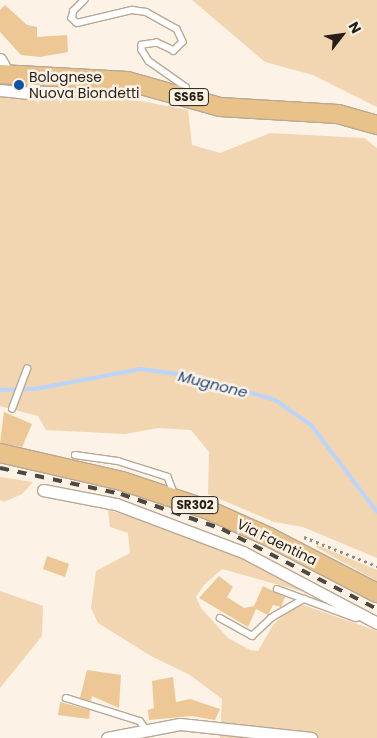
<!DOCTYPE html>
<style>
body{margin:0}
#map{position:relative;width:377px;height:738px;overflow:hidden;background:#fcf2e5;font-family:Poppins,sans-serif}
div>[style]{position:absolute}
.green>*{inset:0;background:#f2d5b1}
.stream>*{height:4px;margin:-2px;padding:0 2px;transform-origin:2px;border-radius:2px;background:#b9d5fc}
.building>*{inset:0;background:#eec796}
.path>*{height:2.5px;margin-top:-1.25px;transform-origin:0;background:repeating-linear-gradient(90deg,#92897f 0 2.5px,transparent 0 6.5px)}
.roads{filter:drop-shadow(1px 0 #b9a894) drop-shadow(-1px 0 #b9a894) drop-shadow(0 1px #b9a894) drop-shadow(0 -1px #b9a894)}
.lane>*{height:5.5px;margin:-2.75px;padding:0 2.75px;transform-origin:2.75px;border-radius:2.75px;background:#fff}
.street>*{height:11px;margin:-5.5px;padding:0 5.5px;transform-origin:5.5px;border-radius:5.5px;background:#fff}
.primary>*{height:18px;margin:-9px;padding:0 9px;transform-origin:9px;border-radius:9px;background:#e9c289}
.rail>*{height:4px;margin-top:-2px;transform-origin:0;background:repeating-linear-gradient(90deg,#4f483f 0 9px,transparent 0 18px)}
.dots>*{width:14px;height:14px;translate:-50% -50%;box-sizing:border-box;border:2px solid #fcf2e5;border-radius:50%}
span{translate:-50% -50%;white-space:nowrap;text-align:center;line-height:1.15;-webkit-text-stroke:5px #fcf2e5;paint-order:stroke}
.shield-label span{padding:1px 4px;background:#fcf2e5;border:1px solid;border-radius:4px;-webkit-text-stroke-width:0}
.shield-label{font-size:12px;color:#261f17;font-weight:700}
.poi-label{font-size:14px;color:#261f17}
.left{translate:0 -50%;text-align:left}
.street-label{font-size:14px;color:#261f17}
.water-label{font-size:15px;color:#1d4a83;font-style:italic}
.north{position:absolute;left:317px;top:10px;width:50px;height:50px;-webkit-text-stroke:4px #fcf2e5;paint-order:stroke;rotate:60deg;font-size:14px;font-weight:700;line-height:20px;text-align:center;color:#261f17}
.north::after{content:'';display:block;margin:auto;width:18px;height:22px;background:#261f17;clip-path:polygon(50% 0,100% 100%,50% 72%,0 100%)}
</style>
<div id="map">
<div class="green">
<div style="clip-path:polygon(192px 0,377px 0,377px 107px,313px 75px,265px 62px)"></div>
<div style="clip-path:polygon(48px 88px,99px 93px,188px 110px,192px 145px,220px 153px,270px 133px,364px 138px,377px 148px,377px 558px,303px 527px,274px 522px,208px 494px,209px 452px,191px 430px,158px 428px,125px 434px,46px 430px,38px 416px,0 406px,0 95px,25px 96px)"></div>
<div style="clip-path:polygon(0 477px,33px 482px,22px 494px,4px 502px,0 500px)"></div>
<div style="clip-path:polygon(108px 510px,183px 532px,303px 584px,301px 591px,222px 569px,204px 585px,196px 597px,201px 608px,228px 638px,250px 650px,258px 651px,273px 625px,289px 610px,303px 605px,377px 631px,377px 738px,220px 738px,222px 699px,190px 675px,151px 656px,98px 623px,91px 608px,96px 571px,130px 553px,128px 533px,110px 527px)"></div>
<div style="clip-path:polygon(317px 545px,377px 570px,377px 581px,316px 547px)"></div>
<div style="clip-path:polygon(0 591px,43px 606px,42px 636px,0 688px)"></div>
</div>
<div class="stream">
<div style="left:0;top:390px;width:35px;rotate:-2deg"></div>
<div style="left:35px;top:389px;width:108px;rotate:-10.7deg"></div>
<div style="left:141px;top:369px;width:57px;rotate:8.1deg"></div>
<div style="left:197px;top:377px;width:81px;rotate:16.4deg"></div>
<div style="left:275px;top:400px;width:44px;rotate:34.8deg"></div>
<div style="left:311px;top:425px;width:109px;rotate:52.8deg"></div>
</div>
<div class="building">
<div style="clip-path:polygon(5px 5px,27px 25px,37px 27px,37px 37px,67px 35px,68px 52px,40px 57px,21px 55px,0 32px,0 10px)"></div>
<div style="clip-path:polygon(4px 412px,32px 424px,22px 447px,0 443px)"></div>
<div style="clip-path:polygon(47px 556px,69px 564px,65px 577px,43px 569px)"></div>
<div style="clip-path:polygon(219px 576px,233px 587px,227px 597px,244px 608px,254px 606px,263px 586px,285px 597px,281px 607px,273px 605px,268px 615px,256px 609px,248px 627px,199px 598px)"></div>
<div style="clip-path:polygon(87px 670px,121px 675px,119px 708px,92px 696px,91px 701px,80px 698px)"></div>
<div style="clip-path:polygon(173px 677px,176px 702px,190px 699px,220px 709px,215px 720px,192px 716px,149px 720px,148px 710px,154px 708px,152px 681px)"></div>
<div style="clip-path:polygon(60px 702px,90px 710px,89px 719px,58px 715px)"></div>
</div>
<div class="path">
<div style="left:304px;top:537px;width:79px;rotate:21.7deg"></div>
</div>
<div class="roads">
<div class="lane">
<div style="left:85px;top:0;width:16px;rotate:135deg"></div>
<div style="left:74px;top:11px;width:7px;rotate:106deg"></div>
<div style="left:72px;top:18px;width:7px;rotate:45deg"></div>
<div style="left:77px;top:23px;width:57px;rotate:-13.3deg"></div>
<div style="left:132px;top:10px;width:14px;rotate:8deg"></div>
<div style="left:146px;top:12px;width:35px;rotate:29deg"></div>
<div style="left:177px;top:29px;width:14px;rotate:65deg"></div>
<div style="left:183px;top:42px;width:13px;rotate:135deg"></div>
<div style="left:174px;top:51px;width:19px;rotate:-155deg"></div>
<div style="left:157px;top:43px;width:15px;rotate:172deg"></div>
<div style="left:142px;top:45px;width:5px;rotate:90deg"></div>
<div style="left:142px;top:50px;width:13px;rotate:58deg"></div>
<div style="left:149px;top:61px;width:45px;rotate:35.1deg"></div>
<div style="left:186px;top:87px;width:8px;rotate:83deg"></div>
<div style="left:12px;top:409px;width:43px;rotate:-69.4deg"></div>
<div style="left:75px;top:455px;width:43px;rotate:7.9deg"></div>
<div style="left:118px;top:461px;width:52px;rotate:17.7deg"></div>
<div style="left:168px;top:477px;width:19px;rotate:69deg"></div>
<div style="left:277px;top:589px;width:84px;rotate:20.2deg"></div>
<div style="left:356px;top:618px;width:7px;rotate:-34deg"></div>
<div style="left:220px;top:618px;width:37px;rotate:29deg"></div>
<div style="left:252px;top:636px;width:26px;rotate:-43deg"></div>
<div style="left:271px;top:618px;width:38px;rotate:-30deg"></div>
<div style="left:66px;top:698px;width:77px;rotate:17.3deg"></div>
<div style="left:140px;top:721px;width:10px;rotate:53deg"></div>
</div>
<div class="street">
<div style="left:0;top:59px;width:18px;rotate:61deg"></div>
<div style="left:0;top:90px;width:29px;rotate:6deg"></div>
<div style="left:29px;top:93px;width:18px;rotate:-61deg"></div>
<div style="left:43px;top:490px;width:74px;rotate:10.9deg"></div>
<div style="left:116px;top:504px;width:136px;rotate:20.7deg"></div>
<div style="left:243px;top:552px;width:152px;rotate:27.9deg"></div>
<div style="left:107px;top:738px;width:74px;rotate:-10.9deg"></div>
<div style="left:180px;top:724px;width:132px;rotate:6.1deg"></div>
</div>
<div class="primary">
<div style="left:0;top:74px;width:127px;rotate:3.2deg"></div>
<div style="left:127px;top:81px;width:97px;rotate:15.6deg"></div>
<div style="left:220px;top:107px;width:118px;rotate:3.4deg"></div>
<div style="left:338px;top:114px;width:41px;rotate:15.8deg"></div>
<div style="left:0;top:453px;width:125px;rotate:12.9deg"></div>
<div style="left:122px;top:481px;width:89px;rotate:18.4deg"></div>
<div style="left:206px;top:509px;width:69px;rotate:24deg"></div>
<div style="left:269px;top:537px;width:122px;rotate:27.4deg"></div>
</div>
</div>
<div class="rail">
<div style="left:0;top:468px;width:124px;rotate:12.1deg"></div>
<div style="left:121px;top:494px;width:107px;rotate:19.1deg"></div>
<div style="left:222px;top:529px;width:174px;rotate:27.3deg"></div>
</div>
<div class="dots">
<div style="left:19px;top:85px;background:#0f54a4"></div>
</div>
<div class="shield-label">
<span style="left:189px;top:97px">SS65</span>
<span style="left:195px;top:505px">SR302</span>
</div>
<div class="poi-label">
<span class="left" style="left:29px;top:85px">Bolognese<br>Nuova Biondetti</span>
</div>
<div class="street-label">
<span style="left:277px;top:542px;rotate:26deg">Via Faentina</span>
</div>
<div class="water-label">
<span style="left:213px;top:384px;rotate:14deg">Mugnone</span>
</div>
<div class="north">N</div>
</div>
